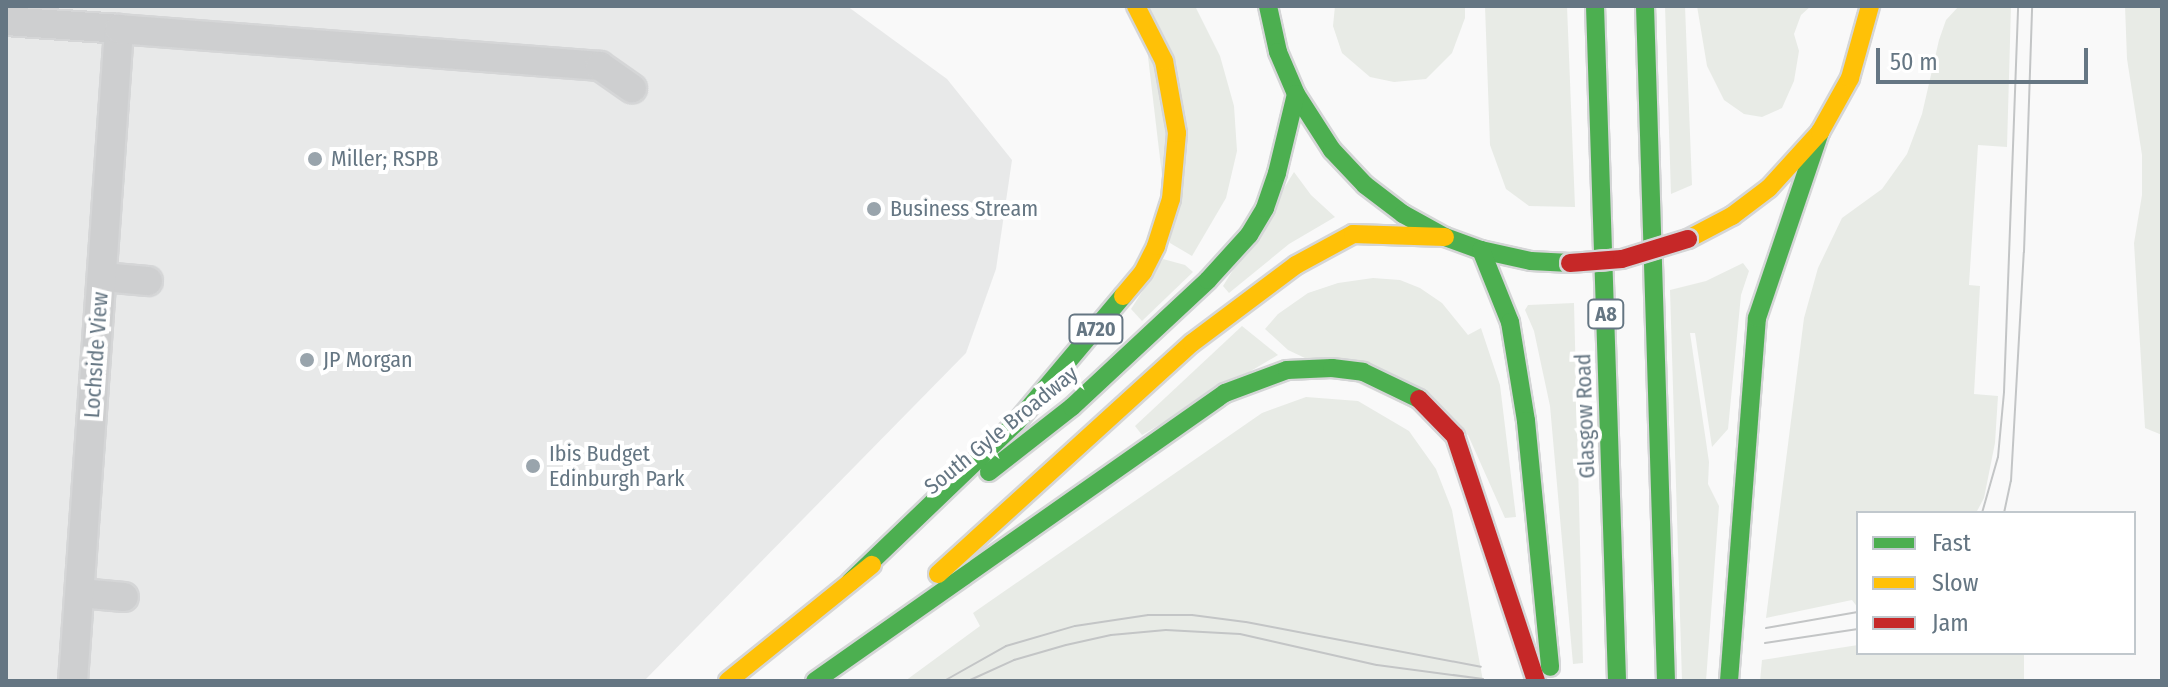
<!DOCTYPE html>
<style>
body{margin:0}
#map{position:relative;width:2168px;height:687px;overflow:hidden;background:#f9f9f9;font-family:"Fira Sans Condensed",sans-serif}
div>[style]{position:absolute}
.built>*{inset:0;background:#e8e9e9}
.green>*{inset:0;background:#e8ebe6}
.roads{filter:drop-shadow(2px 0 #d5d6d7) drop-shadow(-2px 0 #d5d6d7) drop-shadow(0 2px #d5d6d7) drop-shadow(0 -2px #d5d6d7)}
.street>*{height:28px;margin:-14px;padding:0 14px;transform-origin:14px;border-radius:14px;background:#cecfd0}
.fast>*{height:18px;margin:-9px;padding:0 9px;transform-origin:9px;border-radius:9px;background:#4caf50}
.slow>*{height:18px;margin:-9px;padding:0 9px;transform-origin:9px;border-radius:9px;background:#ffc107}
.jam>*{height:18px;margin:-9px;padding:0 9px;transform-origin:9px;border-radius:9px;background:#c62828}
.tram>*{height:2px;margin:-1px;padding:0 1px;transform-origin:1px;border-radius:1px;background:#c3c5c6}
.bridges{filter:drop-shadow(2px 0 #d5d6d7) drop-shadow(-2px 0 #d5d6d7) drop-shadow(0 2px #d5d6d7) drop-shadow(0 -2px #d5d6d7)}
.jam-bridge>*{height:18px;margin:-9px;padding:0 9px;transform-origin:9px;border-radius:9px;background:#c62828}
.dots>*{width:22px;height:22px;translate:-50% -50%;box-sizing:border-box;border:4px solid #fff;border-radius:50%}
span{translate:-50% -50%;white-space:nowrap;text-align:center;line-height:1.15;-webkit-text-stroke:8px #fff;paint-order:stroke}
.shield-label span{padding:2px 6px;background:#fff;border:2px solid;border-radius:6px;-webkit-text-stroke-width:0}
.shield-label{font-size:20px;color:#657683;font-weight:700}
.poi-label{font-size:22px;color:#657683}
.left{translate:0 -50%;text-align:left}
.street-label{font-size:22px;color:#657683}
.frame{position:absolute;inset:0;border:8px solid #657683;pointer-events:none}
.legend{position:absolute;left:1856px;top:511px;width:280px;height:144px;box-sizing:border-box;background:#fff;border:2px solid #c1c8cd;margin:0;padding:10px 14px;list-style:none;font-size:24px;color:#657683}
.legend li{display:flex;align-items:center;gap:16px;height:40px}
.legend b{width:40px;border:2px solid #c1c8cd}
.scale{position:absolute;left:1876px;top:48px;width:212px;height:36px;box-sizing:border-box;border:4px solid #657683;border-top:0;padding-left:10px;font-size:24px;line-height:28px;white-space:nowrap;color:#657683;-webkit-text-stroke:6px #fff;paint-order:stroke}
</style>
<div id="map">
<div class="built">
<div style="clip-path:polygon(6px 6px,847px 6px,947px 79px,1012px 160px,996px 269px,966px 353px,644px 681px,6px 681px)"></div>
</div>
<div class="green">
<div style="clip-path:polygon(1142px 6px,1195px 6px,1220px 56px,1234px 106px,1237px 151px,1226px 198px,1192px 256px,1170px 243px)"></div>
<div style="clip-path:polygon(1335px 6px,1465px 6px,1465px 18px,1452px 53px,1426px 79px,1394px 82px,1370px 77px,1342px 53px,1333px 26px)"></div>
<div style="clip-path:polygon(1485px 6px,1567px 6px,1575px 207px,1529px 206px,1506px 189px,1490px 145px)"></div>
<div style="clip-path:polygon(1665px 6px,1685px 6px,1692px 185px,1671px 194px)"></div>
<div style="clip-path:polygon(1697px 6px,1811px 6px,1801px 15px,1794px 34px,1799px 51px,1794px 81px,1782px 108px,1762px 117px,1744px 114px,1724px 100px,1707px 66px)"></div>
<div style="clip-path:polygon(1959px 6px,2011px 6px,2007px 147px,1978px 145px,1969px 285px,1980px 286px,1974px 394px,1998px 396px,1995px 443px,1984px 498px,1976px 513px,1858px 513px,1858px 608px,1852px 600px,1766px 618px,1804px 318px,1818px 268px,1842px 218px,1882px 189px,1907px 154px,1922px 114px,1939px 40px,1946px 20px)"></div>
<div style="clip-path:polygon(2125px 6px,2162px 6px,2162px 435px,2145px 428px,2134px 243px,2142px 195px,2142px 155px,2127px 59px)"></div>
<div style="clip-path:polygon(1294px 172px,1311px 195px,1335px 217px,1289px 244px,1229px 293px,1223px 286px)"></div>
<div style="clip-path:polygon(1163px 259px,1185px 265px,1193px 272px,1142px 321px,1131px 309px)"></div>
<div style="clip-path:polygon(1743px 263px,1749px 271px,1741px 295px,1728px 429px,1712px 447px,1695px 333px,1690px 333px,1709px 462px,1708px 484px,1719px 506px,1706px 681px,1682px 681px,1670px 290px,1706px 281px)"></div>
<div style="clip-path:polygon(1373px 278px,1400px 280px,1420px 288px,1442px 303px,1468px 335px,1481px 328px,1500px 385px,1516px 517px,1505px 518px,1468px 435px,1288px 350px,1265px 329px,1278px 314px,1308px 293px,1338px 283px)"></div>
<div style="clip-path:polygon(1574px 303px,1583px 663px,1573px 664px,1550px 406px,1534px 331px,1525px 310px,1528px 305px)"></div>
<div style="clip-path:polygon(1242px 326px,1278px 355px,1142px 435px,1135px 426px)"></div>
<div style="clip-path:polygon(1306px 397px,1358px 401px,1409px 431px,1436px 469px,1452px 510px,1483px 681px,905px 681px,980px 626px,973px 613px,1262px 413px)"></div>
<div style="clip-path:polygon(1858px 645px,1858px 653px,2024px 653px,2024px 681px,1760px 681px,1762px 660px)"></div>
</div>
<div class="roads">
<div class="street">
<div style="left:6px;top:21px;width:113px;rotate:4deg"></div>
<div style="left:102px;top:277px;width:46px;rotate:5deg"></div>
<div style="left:80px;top:593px;width:44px;rotate:5.2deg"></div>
<div style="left:73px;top:681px;width:654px;rotate:-85.96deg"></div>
<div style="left:119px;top:29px;width:482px;rotate:4.4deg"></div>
<div style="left:600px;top:66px;width:39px;rotate:35deg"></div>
</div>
<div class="fast">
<div style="left:1268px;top:6px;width:47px;rotate:77.7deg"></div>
<div style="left:1278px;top:52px;width:46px;rotate:66.8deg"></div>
<div style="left:1296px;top:94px;width:67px;rotate:57.3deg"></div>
<div style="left:1332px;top:150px;width:48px;rotate:46.7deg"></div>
<div style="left:1365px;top:185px;width:48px;rotate:37.3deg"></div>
<div style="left:1403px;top:214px;width:48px;rotate:28.7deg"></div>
<div style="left:1445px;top:237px;width:38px;rotate:20deg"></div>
<div style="left:1481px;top:250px;width:51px;rotate:12.4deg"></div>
<div style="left:1531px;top:261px;width:39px;rotate:3deg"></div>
<div style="left:1595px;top:6px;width:675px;rotate:88.13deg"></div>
<div style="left:1645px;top:6px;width:675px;rotate:88.22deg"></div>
<div style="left:1481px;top:250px;width:78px;rotate:68.1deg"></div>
<div style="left:1510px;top:322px;width:100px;rotate:80.8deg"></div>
<div style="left:1526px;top:421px;width:247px;rotate:84.4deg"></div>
<div style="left:989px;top:472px;width:105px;rotate:-38.1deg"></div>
<div style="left:1072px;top:407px;width:186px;rotate:-43deg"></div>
<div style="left:1208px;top:280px;width:61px;rotate:-47.7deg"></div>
<div style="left:1249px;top:235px;width:31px;rotate:-59deg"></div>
<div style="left:1265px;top:208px;width:37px;rotate:-71deg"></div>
<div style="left:1277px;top:173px;width:81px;rotate:-76.5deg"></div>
<div style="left:850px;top:582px;width:230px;rotate:-43.8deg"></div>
<div style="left:1016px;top:423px;width:166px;rotate:-49.9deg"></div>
<div style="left:815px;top:681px;width:501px;rotate:-35.09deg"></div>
<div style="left:1225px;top:393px;width:66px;rotate:-20.4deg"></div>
<div style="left:1287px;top:370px;width:45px;rotate:-2.5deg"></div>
<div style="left:1332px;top:368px;width:31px;rotate:7deg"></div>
<div style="left:1363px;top:372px;width:62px;rotate:25.7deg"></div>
<div style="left:1729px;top:681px;width:364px;rotate:-85.6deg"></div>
<div style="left:1757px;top:318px;width:196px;rotate:-71.3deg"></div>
</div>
<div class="slow">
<div style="left:1688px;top:239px;width:50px;rotate:-27.6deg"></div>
<div style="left:1732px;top:216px;width:46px;rotate:-37.1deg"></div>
<div style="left:1769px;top:188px;width:76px;rotate:-47.7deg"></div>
<div style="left:1820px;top:132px;width:62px;rotate:-60.9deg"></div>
<div style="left:1850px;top:78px;width:75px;rotate:-74.5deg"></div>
<div style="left:1123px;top:296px;width:31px;rotate:-50deg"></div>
<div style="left:1143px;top:272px;width:29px;rotate:-63deg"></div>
<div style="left:1156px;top:246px;width:49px;rotate:-72.3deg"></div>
<div style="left:1171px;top:199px;width:66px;rotate:-84.8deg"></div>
<div style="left:1177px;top:133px;width:73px;rotate:-100.2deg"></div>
<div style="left:1164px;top:61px;width:62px;rotate:-117deg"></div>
<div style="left:938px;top:574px;width:343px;rotate:-42.3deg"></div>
<div style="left:1192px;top:343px;width:130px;rotate:-36.9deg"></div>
<div style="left:1296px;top:265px;width:65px;rotate:-28.5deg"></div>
<div style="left:1353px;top:234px;width:92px;rotate:1.9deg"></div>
<div style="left:728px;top:681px;width:185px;rotate:-38.9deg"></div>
</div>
<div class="jam">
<div style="left:1419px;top:399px;width:52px;rotate:45.8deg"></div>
<div style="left:1455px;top:436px;width:258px;rotate:71.7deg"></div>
</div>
</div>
<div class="tram">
<div style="left:1982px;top:513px;width:58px;rotate:-74.1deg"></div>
<div style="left:1998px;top:457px;width:65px;rotate:-84.7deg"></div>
<div style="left:2004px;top:392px;width:386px;rotate:-87.9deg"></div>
<div style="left:2004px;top:513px;width:33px;rotate:-78deg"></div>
<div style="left:2011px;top:481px;width:229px;rotate:-86.8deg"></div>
<div style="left:2024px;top:252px;width:246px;rotate:-88.1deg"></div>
<div style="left:1766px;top:628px;width:93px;rotate:-9.9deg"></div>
<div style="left:1765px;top:643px;width:94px;rotate:-8.6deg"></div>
<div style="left:944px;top:681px;width:71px;rotate:-29.4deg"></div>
<div style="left:1006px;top:646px;width:72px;rotate:-16.2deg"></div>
<div style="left:1075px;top:626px;width:74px;rotate:-8.6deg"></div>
<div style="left:1148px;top:615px;width:44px"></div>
<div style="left:1192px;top:615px;width:54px;rotate:7.4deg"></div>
<div style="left:1246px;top:622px;width:239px;rotate:10.8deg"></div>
<div style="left:968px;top:681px;width:51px;rotate:-24.5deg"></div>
<div style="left:1014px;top:660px;width:54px;rotate:-16.1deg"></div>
<div style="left:1066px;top:645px;width:46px;rotate:-12.5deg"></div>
<div style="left:1111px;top:635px;width:55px;rotate:-5.2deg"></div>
<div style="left:1166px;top:630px;width:74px;rotate:3.1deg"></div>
<div style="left:1240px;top:634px;width:140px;rotate:12.8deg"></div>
<div style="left:1377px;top:665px;width:107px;rotate:7.5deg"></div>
</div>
<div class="bridges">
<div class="jam-bridge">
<div style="left:1570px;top:263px;width:52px;rotate:-4.4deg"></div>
<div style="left:1622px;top:259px;width:69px;rotate:-16.9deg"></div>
</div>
</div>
<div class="dots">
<div style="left:315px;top:159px;background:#99a4ac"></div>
<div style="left:874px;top:209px;background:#99a4ac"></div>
<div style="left:307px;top:360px;background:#99a4ac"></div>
<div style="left:533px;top:466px;background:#99a4ac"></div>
</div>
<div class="shield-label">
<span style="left:1606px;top:314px">A8</span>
<span style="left:1096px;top:329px">A720</span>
</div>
<div class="poi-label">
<span class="left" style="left:331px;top:159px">Miller; RSPB</span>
<span class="left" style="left:890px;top:209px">Business Stream</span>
<span class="left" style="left:323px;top:360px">JP Morgan</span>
<span class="left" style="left:549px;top:466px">Ibis Budget<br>Edinburgh Park</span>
</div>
<div class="street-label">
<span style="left:96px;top:355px;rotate:-86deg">Lochside View</span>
<span style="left:1585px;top:416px;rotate:-92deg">Glasgow Road</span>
<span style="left:1001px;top:430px;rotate:-39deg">South Gyle Broadway</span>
</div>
<div class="frame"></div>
<ul class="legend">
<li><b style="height:10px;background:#4caf50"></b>Fast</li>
<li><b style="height:10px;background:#ffc107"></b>Slow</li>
<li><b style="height:10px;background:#c62828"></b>Jam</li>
</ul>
<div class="scale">50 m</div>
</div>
